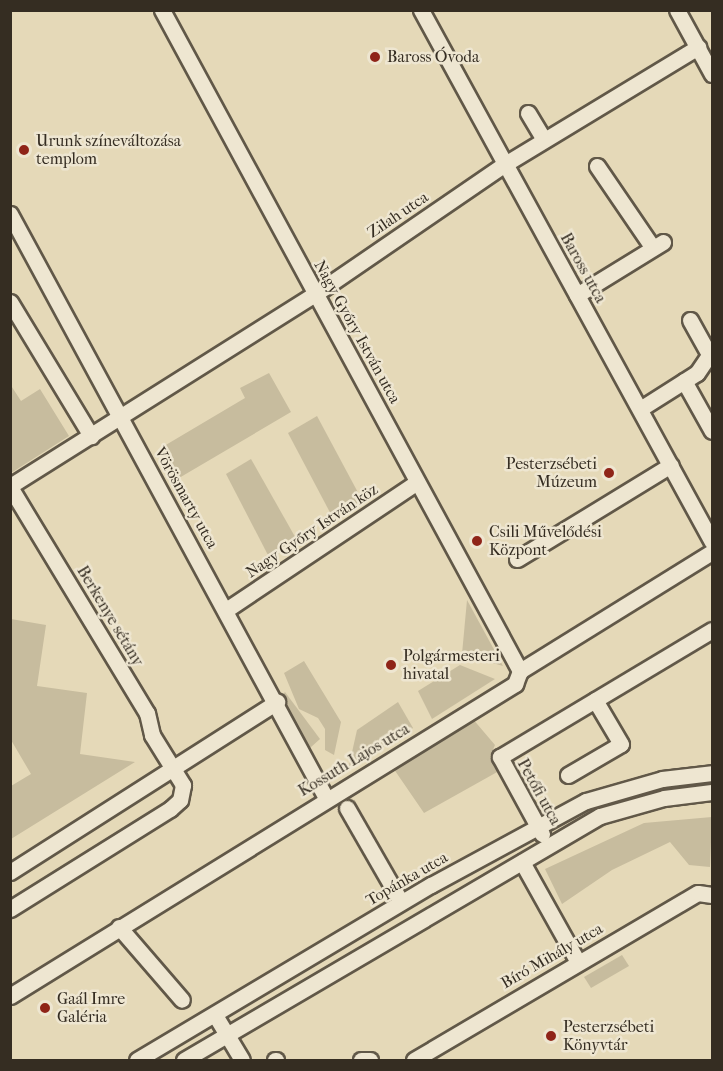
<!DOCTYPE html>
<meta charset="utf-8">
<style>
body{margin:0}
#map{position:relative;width:723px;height:1071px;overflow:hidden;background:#e5d9b8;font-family:"IM FELL French Canon",serif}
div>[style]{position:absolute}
.green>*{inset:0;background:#c7bc9e}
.roads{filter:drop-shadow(2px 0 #615848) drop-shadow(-2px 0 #615848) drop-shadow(0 2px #615848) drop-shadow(0 -2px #615848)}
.minor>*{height:15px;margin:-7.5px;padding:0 7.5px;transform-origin:7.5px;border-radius:7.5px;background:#eee6d1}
.dots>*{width:16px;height:16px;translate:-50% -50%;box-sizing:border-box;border:3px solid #eee6d1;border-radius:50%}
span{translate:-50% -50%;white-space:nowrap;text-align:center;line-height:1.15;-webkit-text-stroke:5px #eee6d1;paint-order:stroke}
.poi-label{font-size:16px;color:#352d22}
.left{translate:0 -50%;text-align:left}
.right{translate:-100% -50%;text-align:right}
.street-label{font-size:16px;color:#352d22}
.frame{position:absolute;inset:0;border:12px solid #352d22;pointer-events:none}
</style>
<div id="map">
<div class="green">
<div style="clip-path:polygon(269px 373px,291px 412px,179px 478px,168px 467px,159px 449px,245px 398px,240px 388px)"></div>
<div style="clip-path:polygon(10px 384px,21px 401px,40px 389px,69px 436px,11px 473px)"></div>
<div style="clip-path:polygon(317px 416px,362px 500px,334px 520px,288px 433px)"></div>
<div style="clip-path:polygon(251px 459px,298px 542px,270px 559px,226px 474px)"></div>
<div style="clip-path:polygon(467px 600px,503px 666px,462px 654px)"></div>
<div style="clip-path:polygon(11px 619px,46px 625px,37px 686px,87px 693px,80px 754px,135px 762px,11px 839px,11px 786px,31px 774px,11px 740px)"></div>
<div style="clip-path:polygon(304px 661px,341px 722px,334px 755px,325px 750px,325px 729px,318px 718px,299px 709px,284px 673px)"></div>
<div style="clip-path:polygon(460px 665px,495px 679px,432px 719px,418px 691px)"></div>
<div style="clip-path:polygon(285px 692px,320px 739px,301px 756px,277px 702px)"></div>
<div style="clip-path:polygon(398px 702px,413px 728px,348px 770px,357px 730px)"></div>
<div style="clip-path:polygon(472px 718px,495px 745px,490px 757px,499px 771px,424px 813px,389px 762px)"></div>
<div style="clip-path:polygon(679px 784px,679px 789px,597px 811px,595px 806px)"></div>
<div style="clip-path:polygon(712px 817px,710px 867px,689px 865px,670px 842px,612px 870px,562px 904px,545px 869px,644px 823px)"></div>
<div style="clip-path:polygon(622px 955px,629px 966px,591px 988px,584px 977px)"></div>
</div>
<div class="roads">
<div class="minor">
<div style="left:162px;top:10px;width:752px;rotate:61.56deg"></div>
<div style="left:421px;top:10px;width:606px;rotate:61.32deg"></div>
<div style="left:677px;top:10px;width:73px;rotate:61.3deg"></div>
<div style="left:528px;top:113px;width:31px;rotate:59deg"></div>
<div style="left:597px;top:166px;width:99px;rotate:55.7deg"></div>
<div style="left:10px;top:214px;width:664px;rotate:61.58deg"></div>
<div style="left:577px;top:295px;width:101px;rotate:-31.6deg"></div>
<div style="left:10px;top:302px;width:157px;rotate:58.8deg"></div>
<div style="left:690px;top:320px;width:41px;rotate:60.9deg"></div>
<div style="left:684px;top:381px;width:57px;rotate:60.8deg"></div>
<div style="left:640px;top:409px;width:67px;rotate:-32.3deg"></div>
<div style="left:697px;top:373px;width:27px;rotate:-56deg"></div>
<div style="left:10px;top:486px;width:360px;rotate:-32.2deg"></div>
<div style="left:315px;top:294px;width:230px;rotate:-34.4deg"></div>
<div style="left:505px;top:164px;width:226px;rotate:-31.2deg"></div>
<div style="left:10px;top:487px;width:264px;rotate:58.8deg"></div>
<div style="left:147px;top:713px;width:23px;rotate:77deg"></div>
<div style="left:152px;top:735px;width:59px;rotate:58.2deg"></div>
<div style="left:183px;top:785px;width:15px;rotate:101deg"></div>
<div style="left:180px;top:800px;width:13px;rotate:138deg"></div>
<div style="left:170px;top:809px;width:189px;rotate:148deg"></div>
<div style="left:517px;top:559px;width:180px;rotate:-31.4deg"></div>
<div style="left:226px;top:610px;width:230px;rotate:-33.8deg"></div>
<div style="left:568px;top:775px;width:61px;rotate:-30.3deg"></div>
<div style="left:621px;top:744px;width:51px;rotate:-120.6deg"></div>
<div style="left:347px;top:808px;width:108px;rotate:60.1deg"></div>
<div style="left:542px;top:834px;width:88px;rotate:-118.6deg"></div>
<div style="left:500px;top:757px;width:247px;rotate:-30.9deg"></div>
<div style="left:522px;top:862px;width:115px;rotate:60.8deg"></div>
<div style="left:10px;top:872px;width:317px;rotate:-32.5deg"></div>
<div style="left:119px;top:927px;width:96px;rotate:49.2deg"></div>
<div style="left:10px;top:996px;width:594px;rotate:-31.71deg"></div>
<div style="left:515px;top:684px;width:14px;rotate:-69deg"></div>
<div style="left:520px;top:671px;width:226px;rotate:-31.8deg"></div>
<div style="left:215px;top:1015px;width:52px;rotate:59deg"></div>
<div style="left:137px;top:1060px;width:342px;rotate:-30.8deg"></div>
<div style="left:431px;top:885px;width:176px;rotate:-28.5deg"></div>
<div style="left:586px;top:801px;width:79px;rotate:-16.1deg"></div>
<div style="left:662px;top:779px;width:50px;rotate:-6.8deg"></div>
<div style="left:184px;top:1060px;width:482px;rotate:-30.4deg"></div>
<div style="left:600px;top:816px;width:66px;rotate:-15.7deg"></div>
<div style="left:664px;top:798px;width:48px;rotate:-7.1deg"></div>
<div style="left:275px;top:1060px;width:1px"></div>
<div style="left:361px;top:1060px;width:9px"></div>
<div style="left:414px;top:1060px;width:329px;rotate:-30.5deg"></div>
<div style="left:698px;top:893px;width:14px;rotate:8deg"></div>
</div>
</div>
<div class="dots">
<div style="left:375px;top:57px;background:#8f2418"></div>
<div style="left:24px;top:150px;background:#8f2418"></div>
<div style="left:609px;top:473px;background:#8f2418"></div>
<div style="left:477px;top:541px;background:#8f2418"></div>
<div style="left:391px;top:665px;background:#8f2418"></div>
<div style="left:45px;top:1008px;background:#8f2418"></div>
<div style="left:551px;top:1036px;background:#8f2418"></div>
</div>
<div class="poi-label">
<span class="left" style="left:387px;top:57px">Baross Óvoda</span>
<span class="left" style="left:36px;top:150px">Urunk színeváltozása<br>templom</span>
<span class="right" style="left:597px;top:473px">Pesterzsébeti<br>Múzeum</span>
<span class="left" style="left:489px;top:541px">Csili Művelődési<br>Központ</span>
<span class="left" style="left:403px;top:665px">Polgármesteri<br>hivatal</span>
<span class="left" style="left:57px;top:1008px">Gaál Imre<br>Galéria</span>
<span class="left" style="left:563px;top:1036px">Pesterzsébeti<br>Könyvtár</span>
</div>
<div class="street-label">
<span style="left:398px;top:215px;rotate:-34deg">Zilah utca</span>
<span style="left:583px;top:268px;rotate:61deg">Baross utca</span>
<span style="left:357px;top:332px;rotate:61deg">Nagy Győry István utca</span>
<span style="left:186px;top:498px;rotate:61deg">Vörösmarty utca</span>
<span style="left:312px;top:531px;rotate:-34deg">Nagy Győry István köz</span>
<span style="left:110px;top:616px;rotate:59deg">Berkenye sétány</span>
<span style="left:354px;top:760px;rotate:-31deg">Kossuth Lajos utca</span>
<span style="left:539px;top:792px;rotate:61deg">Petőfi utca</span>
<span style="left:407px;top:879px;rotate:-30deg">Topánka utca</span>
<span style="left:552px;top:956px;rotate:-30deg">Bíró Mihály utca</span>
</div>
<div class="frame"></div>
</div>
